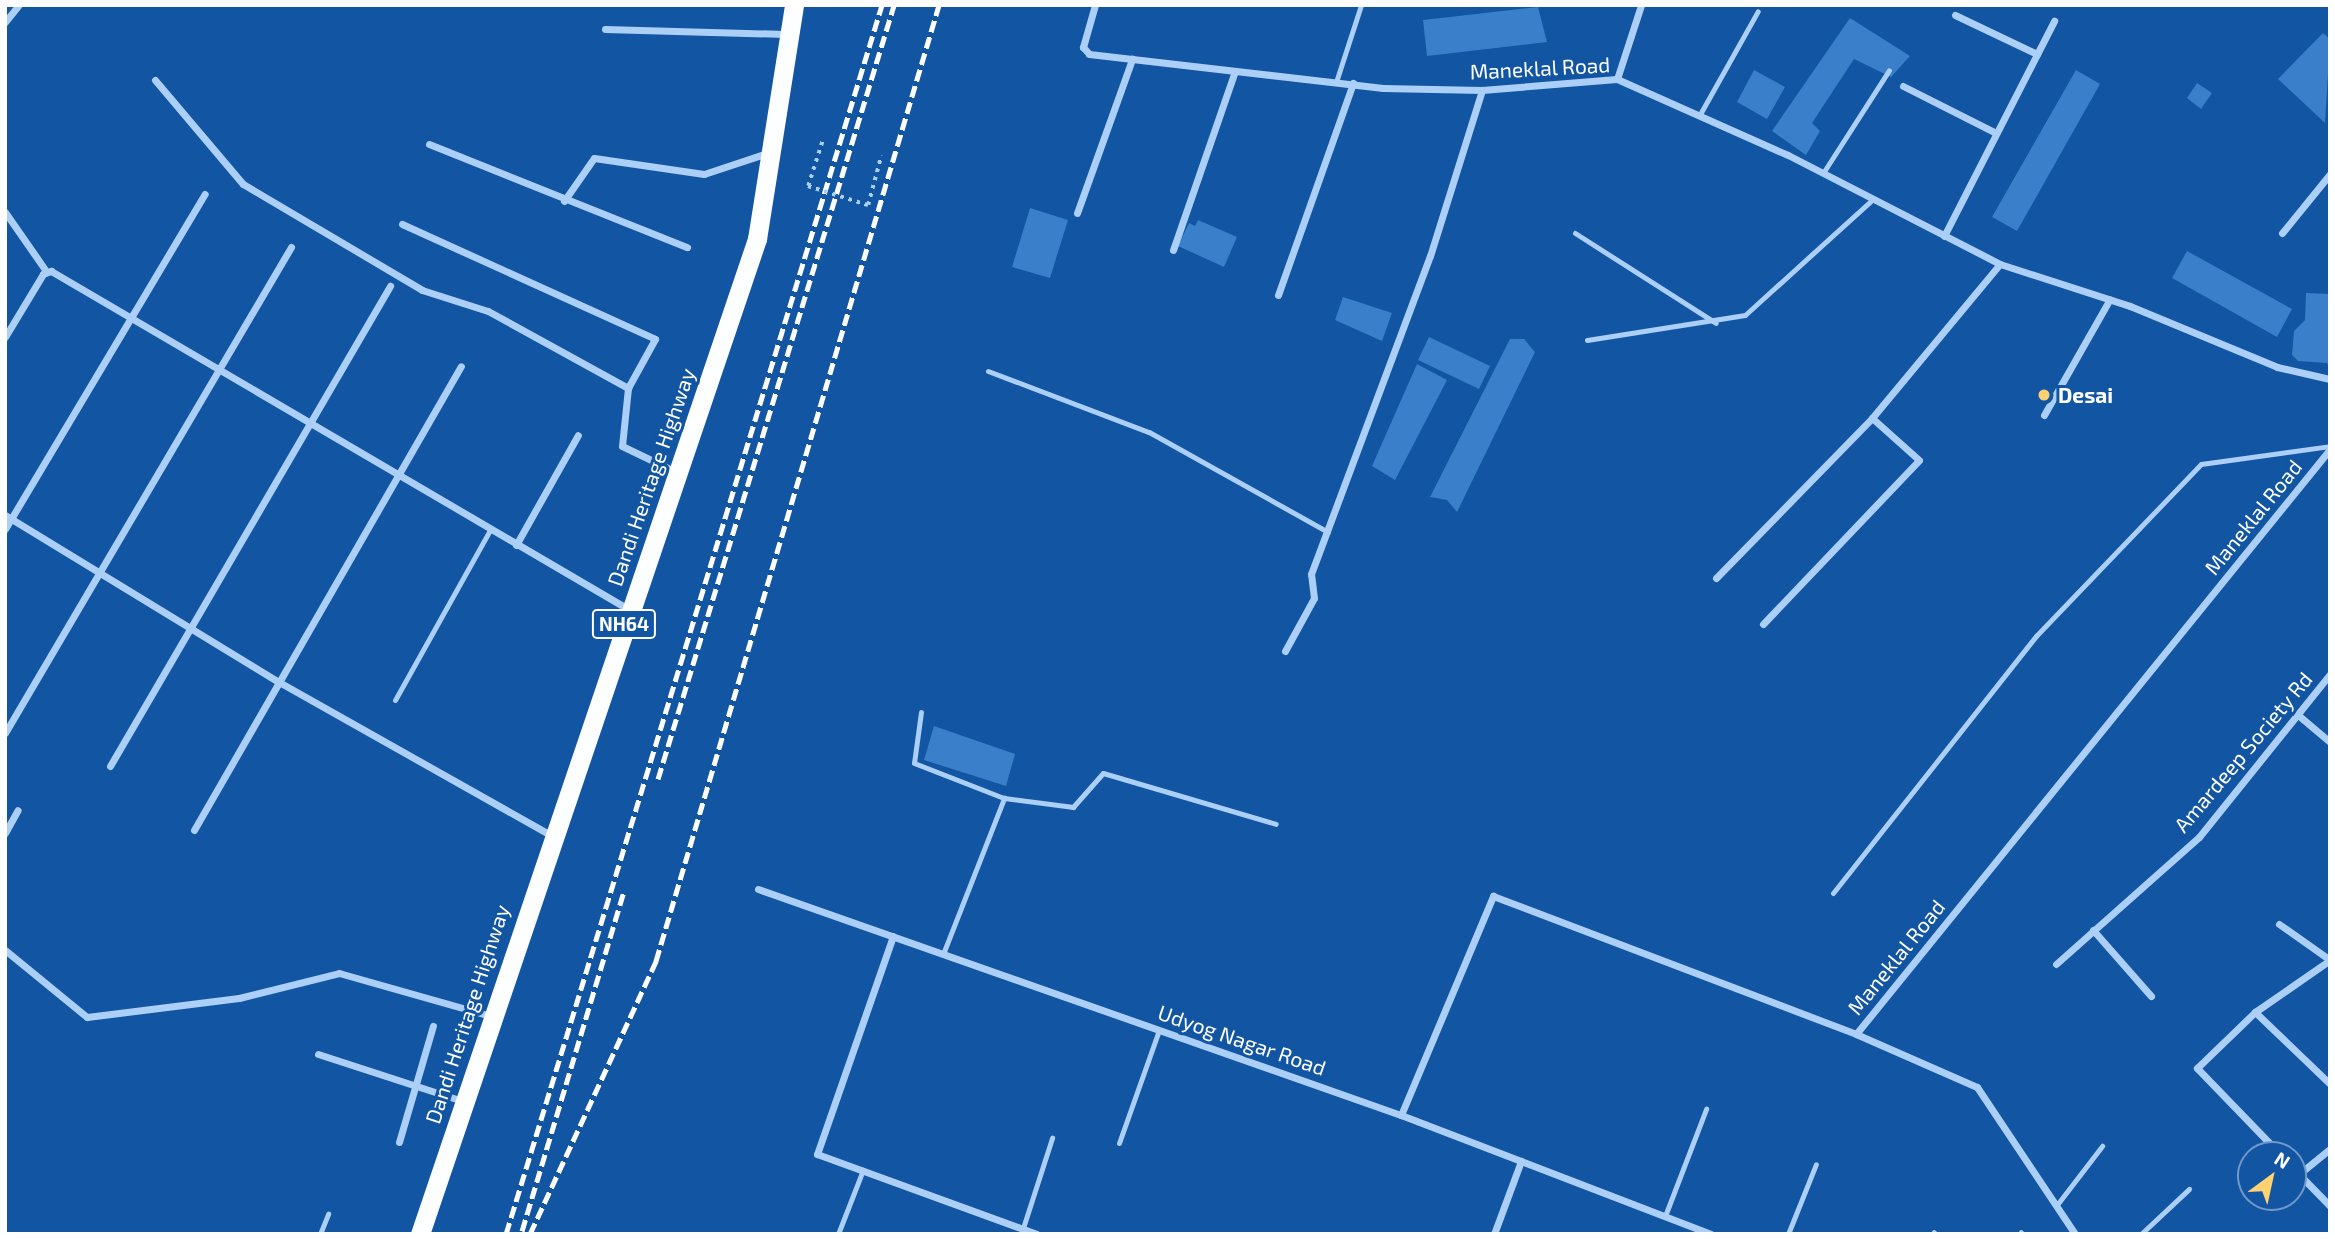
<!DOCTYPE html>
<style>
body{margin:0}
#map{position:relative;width:2335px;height:1239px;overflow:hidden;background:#1155a3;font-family:"Exo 2",sans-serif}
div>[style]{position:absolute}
.building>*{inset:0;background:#3a7fc9}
.path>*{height:3.5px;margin-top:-1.75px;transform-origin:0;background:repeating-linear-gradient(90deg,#abcff6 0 3.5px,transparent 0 8.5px)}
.service>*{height:5px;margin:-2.5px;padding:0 2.5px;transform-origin:2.5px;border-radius:2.5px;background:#abcff6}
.minor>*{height:7px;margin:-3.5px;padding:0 3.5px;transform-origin:3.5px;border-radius:3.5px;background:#abcff6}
.trunk>*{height:19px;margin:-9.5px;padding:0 9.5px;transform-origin:9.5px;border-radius:9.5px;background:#fcfeff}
.rail>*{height:5px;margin-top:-2.5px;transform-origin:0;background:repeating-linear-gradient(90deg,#fff 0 12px,transparent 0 17px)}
.path-bridge>*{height:3.5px;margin-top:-1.75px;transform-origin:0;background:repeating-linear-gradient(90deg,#abcff6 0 3.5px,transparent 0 8.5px)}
.dots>*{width:19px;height:19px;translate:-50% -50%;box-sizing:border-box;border:4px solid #1155a3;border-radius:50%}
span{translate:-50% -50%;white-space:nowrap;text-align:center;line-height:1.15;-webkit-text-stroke:6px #1155a3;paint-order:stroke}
.shield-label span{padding:2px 5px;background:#1155a3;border:2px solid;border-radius:5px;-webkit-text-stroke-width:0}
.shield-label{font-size:19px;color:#fff;font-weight:700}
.street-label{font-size:21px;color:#fff}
.poi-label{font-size:21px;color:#fff;font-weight:700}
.left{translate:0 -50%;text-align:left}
.frame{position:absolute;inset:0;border:7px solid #fff;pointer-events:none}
.north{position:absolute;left:2237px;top:1141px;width:70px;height:70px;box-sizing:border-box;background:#1155a3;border:2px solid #7099c8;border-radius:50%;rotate:33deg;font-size:19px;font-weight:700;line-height:28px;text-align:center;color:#fff}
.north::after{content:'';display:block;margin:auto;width:24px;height:32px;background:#ffd170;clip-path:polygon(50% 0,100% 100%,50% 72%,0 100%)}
</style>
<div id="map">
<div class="building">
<div style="clip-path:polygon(1538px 7px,1547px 42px,1427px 56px,1423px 20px)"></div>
<div style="clip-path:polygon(1850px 18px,1910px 56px,1891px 77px,1854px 59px,1812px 123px,1820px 131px,1806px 155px,1772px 131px)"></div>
<div style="clip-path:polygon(2323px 33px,2330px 39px,2325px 123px,2278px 79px)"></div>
<div style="clip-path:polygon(1754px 70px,1785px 87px,1767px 119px,1737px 102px)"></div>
<div style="clip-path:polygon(2076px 70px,2100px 84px,2017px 231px,1992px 217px)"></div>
<div style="clip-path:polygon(2197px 83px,2212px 93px,2201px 109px,2187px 98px)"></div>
<div style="clip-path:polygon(1030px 208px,1068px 220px,1050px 278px,1012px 267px)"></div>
<div style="clip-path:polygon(1198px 220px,1237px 237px,1224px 267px,1178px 246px,1189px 223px,1195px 226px)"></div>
<div style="clip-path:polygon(2187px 251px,2292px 309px,2277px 337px,2172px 278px)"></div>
<div style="clip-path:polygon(2306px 293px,2330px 294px,2330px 369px,2327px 363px,2298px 361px,2292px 355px,2294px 331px,2305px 320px)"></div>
<div style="clip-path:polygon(1343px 297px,1392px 313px,1382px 341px,1335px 320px)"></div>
<div style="clip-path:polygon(1429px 337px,1490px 366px,1479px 389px,1418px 360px)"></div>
<div style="clip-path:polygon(1510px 339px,1524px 339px,1535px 352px,1457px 512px,1447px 500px,1430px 497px)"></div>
<div style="clip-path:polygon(1417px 364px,1447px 380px,1395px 480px,1372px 466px)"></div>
<div style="clip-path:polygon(934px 726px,1015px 754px,1006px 786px,924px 760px)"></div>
</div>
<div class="path">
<div style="left:808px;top:186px;width:49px;rotate:-72.3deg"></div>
<div style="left:868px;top:205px;width:51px;rotate:-75.1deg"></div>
</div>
<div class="service">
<div style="left:1336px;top:82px;width:81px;rotate:-72deg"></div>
<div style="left:1699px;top:116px;width:120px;rotate:-60.7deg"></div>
<div style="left:1823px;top:173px;width:122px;rotate:-57.3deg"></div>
<div style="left:1575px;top:233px;width:167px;rotate:32.6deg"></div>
<div style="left:1587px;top:340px;width:160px;rotate:-9deg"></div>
<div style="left:1745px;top:315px;width:173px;rotate:-42.2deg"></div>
<div style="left:988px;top:371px;width:172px;rotate:20.8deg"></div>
<div style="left:1149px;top:432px;width:205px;rotate:29.2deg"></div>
<div style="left:395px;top:700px;width:195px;rotate:-60.8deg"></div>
<div style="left:921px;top:712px;width:51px;rotate:97.8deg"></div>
<div style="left:914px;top:763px;width:97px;rotate:21.3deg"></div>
<div style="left:1833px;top:893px;width:328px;rotate:-51.7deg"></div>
<div style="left:2036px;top:636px;width:238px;rotate:-46.2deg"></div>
<div style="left:2201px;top:464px;width:130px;rotate:-7.9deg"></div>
<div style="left:943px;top:954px;width:168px;rotate:-68.6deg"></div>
<div style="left:1004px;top:798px;width:70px;rotate:7.4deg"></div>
<div style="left:1073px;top:807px;width:45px;rotate:-48.6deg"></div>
<div style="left:1103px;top:773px;width:180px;rotate:16.4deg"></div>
<div style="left:1119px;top:1143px;width:120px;rotate:-70.5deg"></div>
<div style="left:2056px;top:1206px;width:76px;rotate:-52.5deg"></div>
<div style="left:1665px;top:1216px;width:115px;rotate:-69deg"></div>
<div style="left:1023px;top:1228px;width:95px;rotate:-72.1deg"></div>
<div style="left:320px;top:1234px;width:22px;rotate:-68deg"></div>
<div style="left:838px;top:1234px;width:69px;rotate:-68.7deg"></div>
<div style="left:1788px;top:1234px;width:75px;rotate:-68.2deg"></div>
<div style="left:1933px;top:1234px;width:2px;rotate:-63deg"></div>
<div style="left:2020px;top:1234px;width:2px;rotate:-63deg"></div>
<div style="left:2141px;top:1234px;width:66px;rotate:-43.2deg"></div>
</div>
<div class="minor">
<div style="left:1095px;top:5px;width:44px;rotate:105.9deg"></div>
<div style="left:1083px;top:47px;width:9px;rotate:49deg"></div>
<div style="left:1089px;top:54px;width:296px;rotate:6.6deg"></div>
<div style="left:1383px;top:88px;width:99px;rotate:1.2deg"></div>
<div style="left:1482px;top:90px;width:135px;rotate:-4.7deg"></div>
<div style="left:1617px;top:79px;width:187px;rotate:24deg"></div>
<div style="left:1788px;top:155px;width:238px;rotate:27.2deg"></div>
<div style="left:2000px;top:264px;width:137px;rotate:17.9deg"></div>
<div style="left:2130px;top:306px;width:159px;rotate:22.5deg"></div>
<div style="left:2277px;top:367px;width:54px;rotate:12.8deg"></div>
<div style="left:1955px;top:15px;width:91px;rotate:25.4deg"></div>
<div style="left:5px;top:22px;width:22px;rotate:-51deg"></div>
<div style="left:605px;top:29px;width:181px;rotate:1.6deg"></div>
<div style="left:1617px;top:79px;width:78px;rotate:-72deg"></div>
<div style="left:155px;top:80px;width:136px;rotate:49.8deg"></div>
<div style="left:243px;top:184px;width:208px;rotate:30.6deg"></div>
<div style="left:422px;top:290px;width:69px;rotate:17.7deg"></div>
<div style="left:488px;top:311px;width:160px;rotate:28.8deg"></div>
<div style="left:628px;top:388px;width:58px;rotate:95.9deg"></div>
<div style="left:622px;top:446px;width:60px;rotate:25.7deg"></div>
<div style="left:1903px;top:86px;width:104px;rotate:26.8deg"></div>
<div style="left:429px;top:144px;width:278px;rotate:21.8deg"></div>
<div style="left:564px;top:201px;width:52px;rotate:-55.1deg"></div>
<div style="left:594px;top:158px;width:111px;rotate:8.3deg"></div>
<div style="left:704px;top:174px;width:66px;rotate:-18.4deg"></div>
<div style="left:5px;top:212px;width:72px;rotate:55.2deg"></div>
<div style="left:1077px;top:213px;width:164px;rotate:-70.3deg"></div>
<div style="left:402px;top:224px;width:278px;rotate:24.4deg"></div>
<div style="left:655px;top:339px;width:56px;rotate:118.9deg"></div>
<div style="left:2282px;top:233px;width:76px;rotate:-50.9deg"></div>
<div style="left:1944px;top:236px;width:242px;rotate:-62.9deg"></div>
<div style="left:1173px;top:250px;width:189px;rotate:-70.9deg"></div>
<div style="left:1278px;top:295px;width:225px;rotate:-70.5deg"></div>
<div style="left:5px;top:337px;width:74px;rotate:-58.9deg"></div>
<div style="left:43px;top:274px;width:9px;rotate:-21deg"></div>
<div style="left:51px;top:271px;width:669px;rotate:30.36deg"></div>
<div style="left:2044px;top:415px;width:133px;rotate:-60.4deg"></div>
<div style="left:5px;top:515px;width:321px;rotate:31.4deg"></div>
<div style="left:279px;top:682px;width:312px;rotate:29.4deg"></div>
<div style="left:5px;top:529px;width:390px;rotate:-59.2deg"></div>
<div style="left:516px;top:545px;width:126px;rotate:-60.6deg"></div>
<div style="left:1716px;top:578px;width:223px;rotate:-45.7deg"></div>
<div style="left:1872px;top:418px;width:200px;rotate:-50.3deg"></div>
<div style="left:1763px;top:624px;width:226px;rotate:-46.4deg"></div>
<div style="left:1919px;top:460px;width:63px;rotate:-138.2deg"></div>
<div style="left:1285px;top:651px;width:60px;rotate:-61.3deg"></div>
<div style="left:1314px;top:598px;width:24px;rotate:-97deg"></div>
<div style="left:1311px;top:574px;width:340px;rotate:-69.5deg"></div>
<div style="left:1430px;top:256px;width:174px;rotate:-72.6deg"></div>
<div style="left:2298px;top:715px;width:42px;rotate:40.2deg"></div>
<div style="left:5px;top:733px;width:564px;rotate:-59.52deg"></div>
<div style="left:110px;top:766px;width:556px;rotate:-59.74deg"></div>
<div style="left:194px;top:830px;width:535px;rotate:-60.08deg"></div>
<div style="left:5px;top:833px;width:26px;rotate:-61deg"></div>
<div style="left:758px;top:889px;width:682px;rotate:19.37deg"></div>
<div style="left:1401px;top:1115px;width:332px;rotate:21deg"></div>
<div style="left:2279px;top:924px;width:57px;rotate:35.1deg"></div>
<div style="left:2093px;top:930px;width:88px;rotate:48.7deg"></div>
<div style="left:893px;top:936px;width:231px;rotate:109.2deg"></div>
<div style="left:817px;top:1154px;width:234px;rotate:20deg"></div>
<div style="left:5px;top:950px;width:106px;rotate:39.3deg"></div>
<div style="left:87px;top:1017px;width:153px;rotate:-7.1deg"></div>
<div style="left:239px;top:998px;width:103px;rotate:-14deg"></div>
<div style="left:339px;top:973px;width:158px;rotate:15.8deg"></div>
<div style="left:2056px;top:964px;width:191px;rotate:-41.6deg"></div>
<div style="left:2199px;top:837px;width:209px;rotate:-51.2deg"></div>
<div style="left:2255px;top:1012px;width:104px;rotate:43.8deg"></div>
<div style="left:1856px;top:1034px;width:132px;rotate:23.7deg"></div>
<div style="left:1977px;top:1087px;width:177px;rotate:56.3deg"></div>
<div style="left:318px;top:1054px;width:152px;rotate:18deg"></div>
<div style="left:1401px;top:1115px;width:238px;rotate:-67.2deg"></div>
<div style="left:1493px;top:896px;width:388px;rotate:20.8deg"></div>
<div style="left:1856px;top:1034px;width:753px;rotate:-50.98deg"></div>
<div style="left:399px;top:1142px;width:121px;rotate:-73.7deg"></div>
<div style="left:2281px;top:1155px;width:121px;rotate:-134deg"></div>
<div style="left:2197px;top:1068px;width:81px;rotate:-44deg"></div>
<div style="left:2255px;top:1012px;width:91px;rotate:-34.7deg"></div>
<div style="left:2293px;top:1168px;width:53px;rotate:45.8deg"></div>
<div style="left:2299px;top:1174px;width:40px;rotate:-39deg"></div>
<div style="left:1494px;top:1234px;width:78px;rotate:-69.7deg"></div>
</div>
<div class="trunk">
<div style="left:420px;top:1234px;width:1051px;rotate:-71.29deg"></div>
<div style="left:757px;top:239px;width:237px;rotate:-81deg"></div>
</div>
<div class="rail">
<div style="left:658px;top:779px;width:809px;rotate:-73.04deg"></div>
<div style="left:522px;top:1231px;width:354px;rotate:-73.3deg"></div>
<div style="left:506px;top:1234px;width:1285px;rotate:-72.99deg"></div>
<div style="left:530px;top:1234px;width:301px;rotate:-65.2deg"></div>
<div style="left:656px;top:961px;width:997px;rotate:-73.51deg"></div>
</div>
<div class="path-bridge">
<div style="left:808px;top:186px;width:63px;rotate:17.6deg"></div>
</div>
<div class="dots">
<div style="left:2044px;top:395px;background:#ffd170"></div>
</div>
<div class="shield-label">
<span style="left:624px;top:624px">NH64</span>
</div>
<div class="street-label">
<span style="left:1540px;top:68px;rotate:-3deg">Maneklal Road</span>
<span style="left:651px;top:477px;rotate:-71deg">Dandi Heritage Highway</span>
<span style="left:2253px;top:517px;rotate:-51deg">Maneklal Road</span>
<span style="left:2243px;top:752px;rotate:-50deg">Amardeep Society Rd</span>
<span style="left:1896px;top:957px;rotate:-51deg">Maneklal Road</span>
<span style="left:467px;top:1014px;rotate:-72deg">Dandi Heritage Highway</span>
<span style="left:1242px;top:1040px;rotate:19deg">Udyog Nagar Road</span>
</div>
<div class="poi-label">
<span class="left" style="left:2058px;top:395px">Desai</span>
</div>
<div class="frame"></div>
<div class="north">N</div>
</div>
